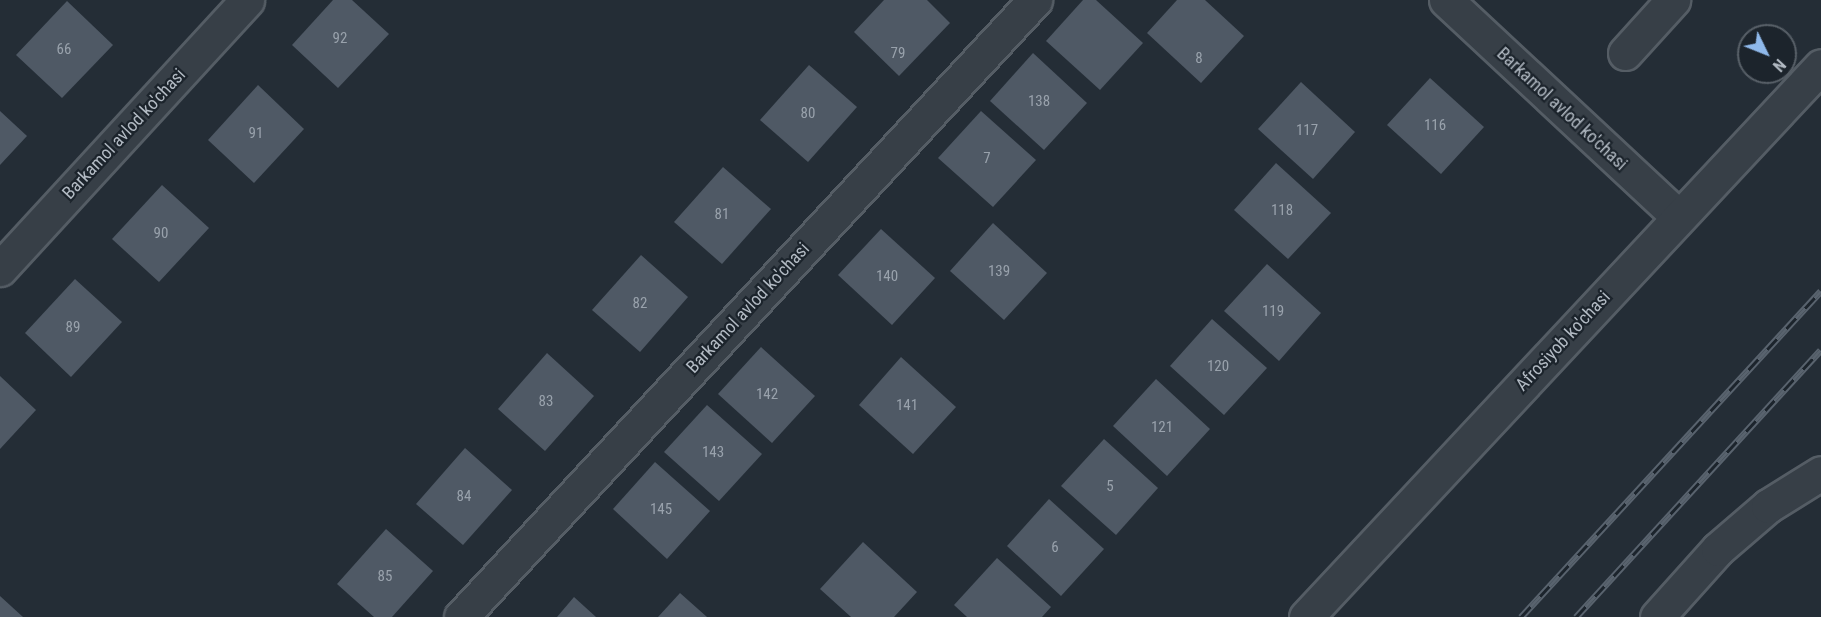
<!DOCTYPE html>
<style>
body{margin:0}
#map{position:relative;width:1821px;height:617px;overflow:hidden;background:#242d36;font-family:"Roboto Condensed",sans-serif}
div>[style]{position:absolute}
.building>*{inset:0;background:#4f5965}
.roads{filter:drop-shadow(2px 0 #555d65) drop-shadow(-2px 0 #555d65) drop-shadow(0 2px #555d65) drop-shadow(0 -2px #555d65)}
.minor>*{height:33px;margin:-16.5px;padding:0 16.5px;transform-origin:16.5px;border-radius:16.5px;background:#373f47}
.rail>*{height:7px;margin-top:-3.5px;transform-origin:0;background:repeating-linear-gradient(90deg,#1c242c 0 14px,#59636e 0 28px);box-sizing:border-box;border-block:2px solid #59636e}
span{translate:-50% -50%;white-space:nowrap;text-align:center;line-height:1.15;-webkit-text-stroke:4.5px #1c242c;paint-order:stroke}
.number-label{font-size:15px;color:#99a2ac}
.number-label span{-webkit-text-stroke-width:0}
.street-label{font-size:18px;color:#b2bac3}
.north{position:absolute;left:1737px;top:24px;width:60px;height:60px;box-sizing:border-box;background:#1c242c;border:2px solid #586068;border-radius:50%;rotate:133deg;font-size:16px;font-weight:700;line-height:24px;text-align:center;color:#b2bac3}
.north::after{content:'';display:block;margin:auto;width:21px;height:27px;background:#8fb9eb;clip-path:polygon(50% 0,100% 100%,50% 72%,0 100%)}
</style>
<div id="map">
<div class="building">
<div style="clip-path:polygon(333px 0,352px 0,389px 34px,338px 88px,292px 45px)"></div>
<div style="clip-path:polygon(884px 0,927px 0,950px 23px,899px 76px,854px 32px)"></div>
<div style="clip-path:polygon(1083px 0,1096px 0,1143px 43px,1100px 90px,1046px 41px)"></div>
<div style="clip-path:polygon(1177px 0,1205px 0,1244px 36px,1201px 83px,1147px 33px)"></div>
<div style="clip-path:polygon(67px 1px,113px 45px,62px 98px,16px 55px)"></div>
<div style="clip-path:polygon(1033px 53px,1087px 103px,1044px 150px,990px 101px)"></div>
<div style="clip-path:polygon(809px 65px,857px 107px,808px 162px,760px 120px)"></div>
<div style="clip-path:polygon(1430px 78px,1484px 127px,1441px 174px,1387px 125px)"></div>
<div style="clip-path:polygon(1301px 82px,1355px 132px,1313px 179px,1258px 129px)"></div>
<div style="clip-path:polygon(258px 85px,304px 129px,254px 183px,208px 140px)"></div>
<div style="clip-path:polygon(0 111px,27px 136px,0 165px)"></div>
<div style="clip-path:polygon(981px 111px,1036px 160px,993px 207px,938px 158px)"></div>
<div style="clip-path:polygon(1276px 163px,1331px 213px,1288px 259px,1234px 210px)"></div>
<div style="clip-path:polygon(723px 167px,771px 209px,722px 264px,674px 222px)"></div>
<div style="clip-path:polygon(162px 185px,209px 228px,159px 282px,112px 239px)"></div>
<div style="clip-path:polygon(993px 223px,1047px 273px,1004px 320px,950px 271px)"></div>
<div style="clip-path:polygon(881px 229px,935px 278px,892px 325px,838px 275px)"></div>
<div style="clip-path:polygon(641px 255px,688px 297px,640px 352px,592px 310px)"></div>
<div style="clip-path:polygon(1267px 264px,1321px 313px,1279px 361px,1224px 311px)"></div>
<div style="clip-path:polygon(75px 279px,122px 322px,71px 377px,25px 333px)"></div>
<div style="clip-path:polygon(1212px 319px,1267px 368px,1224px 415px,1170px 366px)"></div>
<div style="clip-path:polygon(761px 347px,815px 396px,772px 443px,718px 394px)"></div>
<div style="clip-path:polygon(547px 353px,594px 396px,545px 451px,498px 409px)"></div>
<div style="clip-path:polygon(901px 357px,956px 407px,913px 454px,859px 405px)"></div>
<div style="clip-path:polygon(0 376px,36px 410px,0 449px)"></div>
<div style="clip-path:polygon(1156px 379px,1210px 429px,1167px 476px,1113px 426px)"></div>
<div style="clip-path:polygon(707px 405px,762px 454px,719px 501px,664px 452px)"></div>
<div style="clip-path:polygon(1104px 439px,1158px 488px,1116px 535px,1061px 486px)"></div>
<div style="clip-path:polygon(465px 448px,512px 490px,463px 545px,416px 504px)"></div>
<div style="clip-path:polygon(655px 462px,710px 511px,667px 559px,613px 509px)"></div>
<div style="clip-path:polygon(1049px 499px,1104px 549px,1061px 596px,1007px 546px)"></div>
<div style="clip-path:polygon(386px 529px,433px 571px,392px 617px,374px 617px,337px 584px)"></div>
<div style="clip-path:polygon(863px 542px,917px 592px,894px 617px,851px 617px,820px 589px)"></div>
<div style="clip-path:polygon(997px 558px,1051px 607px,1042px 617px,967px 617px,954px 605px)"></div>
<div style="clip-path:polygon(680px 593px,707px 617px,658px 617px)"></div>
<div style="clip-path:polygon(0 596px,23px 617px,0 617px)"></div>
<div style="clip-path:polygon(574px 597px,596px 617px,557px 617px)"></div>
</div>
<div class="roads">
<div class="minor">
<div style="left:1446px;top:0;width:318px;rotate:43deg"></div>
<div style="left:1625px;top:53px;width:72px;rotate:-47.8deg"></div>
<div style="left:0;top:269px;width:365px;rotate:-47.4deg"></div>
<div style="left:461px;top:617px;width:843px;rotate:-47.07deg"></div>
<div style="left:1306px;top:617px;width:754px;rotate:-46.93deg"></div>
<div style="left:1657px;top:617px;width:91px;rotate:-48.1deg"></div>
<div style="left:1718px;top:549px;width:66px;rotate:-40.7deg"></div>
<div style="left:1768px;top:506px;width:62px;rotate:-31.9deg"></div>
</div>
</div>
<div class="rail">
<div style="left:1521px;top:617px;width:443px;rotate:-47.4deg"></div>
<div style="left:1576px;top:617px;width:362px;rotate:-47.5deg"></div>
</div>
<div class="number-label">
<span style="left:340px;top:39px">92</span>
<span style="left:64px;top:50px">66</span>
<span style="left:898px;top:54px">79</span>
<span style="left:1199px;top:59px">8</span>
<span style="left:1039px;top:102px">138</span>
<span style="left:808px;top:114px">80</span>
<span style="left:1435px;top:126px">116</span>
<span style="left:1307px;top:131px">117</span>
<span style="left:256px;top:134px">91</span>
<span style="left:987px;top:159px">7</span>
<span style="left:1282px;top:211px">118</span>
<span style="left:722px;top:215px">81</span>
<span style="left:161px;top:234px">90</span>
<span style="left:999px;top:272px">139</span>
<span style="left:887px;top:277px">140</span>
<span style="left:640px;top:304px">82</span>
<span style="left:1273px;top:312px">119</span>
<span style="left:73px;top:328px">89</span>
<span style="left:1218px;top:367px">120</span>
<span style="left:767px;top:395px">142</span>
<span style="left:546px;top:402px">83</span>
<span style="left:907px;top:406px">141</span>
<span style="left:1162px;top:428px">121</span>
<span style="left:713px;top:453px">143</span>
<span style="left:1110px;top:487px">5</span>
<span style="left:464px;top:497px">84</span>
<span style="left:661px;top:510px">145</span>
<span style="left:1055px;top:548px">6</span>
<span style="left:385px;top:577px">85</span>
</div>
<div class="street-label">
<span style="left:1562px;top:109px;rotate:43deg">Barkamol avlod ko'chasi</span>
<span style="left:124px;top:134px;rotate:-47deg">Barkamol avlod ko'chasi</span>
<span style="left:748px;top:308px;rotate:-47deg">Barkamol avlod ko'chasi</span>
<span style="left:1563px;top:341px;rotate:-47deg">Afrosiyob ko'chasi</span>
</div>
<div class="north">N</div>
</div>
